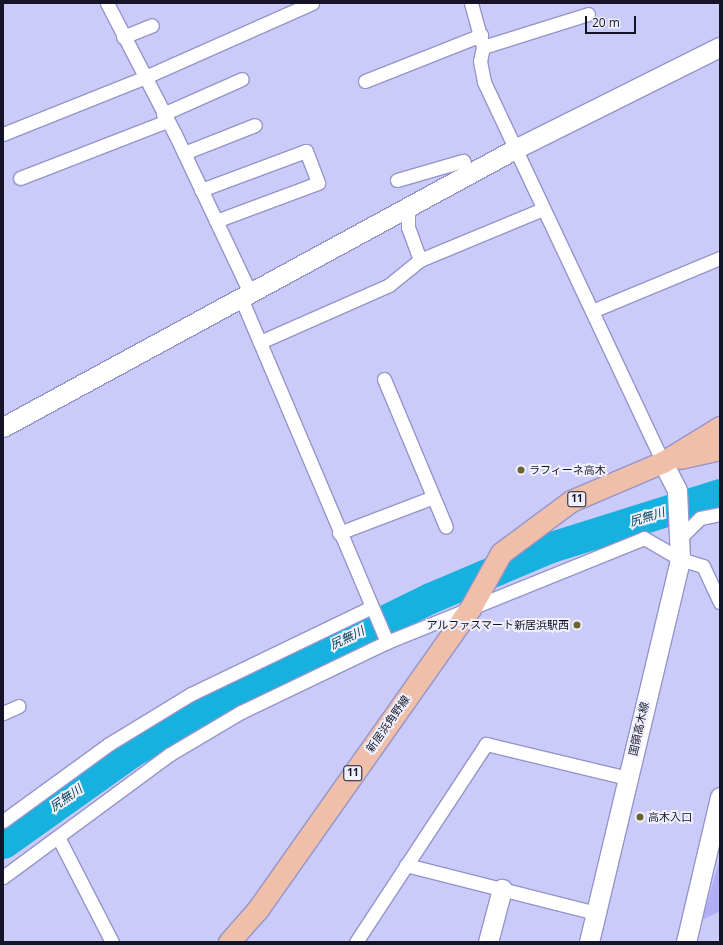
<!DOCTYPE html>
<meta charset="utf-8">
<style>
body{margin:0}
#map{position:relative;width:723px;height:945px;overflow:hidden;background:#cbcbf9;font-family:"Open Sans","Noto Sans JP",sans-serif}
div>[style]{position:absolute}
.green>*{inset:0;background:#b0aef7}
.river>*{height:31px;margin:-15.5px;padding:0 15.5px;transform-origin:15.5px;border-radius:15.5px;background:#17b1df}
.roads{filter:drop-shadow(1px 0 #9594cb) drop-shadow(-1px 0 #9594cb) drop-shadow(0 1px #9594cb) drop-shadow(0 -1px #9594cb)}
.street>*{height:13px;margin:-6.5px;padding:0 6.5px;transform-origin:6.5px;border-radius:6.5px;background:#fff}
.secondary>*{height:19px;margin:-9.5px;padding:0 9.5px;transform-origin:9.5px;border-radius:9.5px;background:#fff}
.primary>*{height:21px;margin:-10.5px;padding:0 10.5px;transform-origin:10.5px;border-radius:10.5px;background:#efbfa9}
.dots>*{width:11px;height:11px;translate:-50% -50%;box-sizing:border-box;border:2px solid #f0f0fc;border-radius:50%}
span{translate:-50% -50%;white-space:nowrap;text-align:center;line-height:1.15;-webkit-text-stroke:4px #f0f0fc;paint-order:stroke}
.shield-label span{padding:1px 3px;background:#f0f0fc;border:1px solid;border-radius:3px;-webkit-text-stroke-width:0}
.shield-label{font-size:10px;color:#151328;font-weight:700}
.poi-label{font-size:11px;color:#151328}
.left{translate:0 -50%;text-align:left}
.right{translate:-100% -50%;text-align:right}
.street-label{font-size:11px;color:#151328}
.water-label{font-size:12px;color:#074356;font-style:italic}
.frame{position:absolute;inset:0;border:4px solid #151328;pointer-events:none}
.scale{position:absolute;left:585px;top:16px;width:51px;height:18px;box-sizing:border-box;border:2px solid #151328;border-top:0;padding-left:5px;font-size:12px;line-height:14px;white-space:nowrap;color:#151328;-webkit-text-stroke:3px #f0f0fc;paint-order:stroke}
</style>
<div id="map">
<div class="green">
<div style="clip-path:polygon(720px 858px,720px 911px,702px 920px)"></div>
</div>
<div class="river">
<div style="left:3px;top:843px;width:157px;rotate:-35.4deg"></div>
<div style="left:131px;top:752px;width:123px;rotate:-29.3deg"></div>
<div style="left:238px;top:692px;width:214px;rotate:-26.1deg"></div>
<div style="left:430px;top:598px;width:131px;rotate:-22.9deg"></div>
<div style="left:551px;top:547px;width:177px;rotate:-17.4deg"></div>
</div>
<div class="roads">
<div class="street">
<div style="left:107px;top:3px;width:148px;rotate:62.6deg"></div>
<div style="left:175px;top:134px;width:176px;rotate:64.7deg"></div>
<div style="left:471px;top:3px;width:46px;rotate:74.7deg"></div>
<div style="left:483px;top:47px;width:14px;rotate:102deg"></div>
<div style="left:480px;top:61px;width:21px;rotate:79deg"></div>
<div style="left:484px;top:82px;width:420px;rotate:64.8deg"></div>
<div style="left:123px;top:37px;width:31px;rotate:-22deg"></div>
<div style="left:483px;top:47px;width:110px;rotate:-17.4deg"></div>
<div style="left:365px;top:81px;width:125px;rotate:-21.6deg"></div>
<div style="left:163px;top:114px;width:86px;rotate:-23.9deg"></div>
<div style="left:3px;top:134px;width:151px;rotate:-21.8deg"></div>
<div style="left:143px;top:78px;width:185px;rotate:-23.9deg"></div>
<div style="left:184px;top:153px;width:76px;rotate:-21.5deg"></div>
<div style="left:20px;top:178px;width:158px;rotate:-21.2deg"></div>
<div style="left:397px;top:180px;width:69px;rotate:-16.1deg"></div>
<div style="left:463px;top:161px;width:16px;rotate:68deg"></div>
<div style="left:201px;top:190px;width:112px;rotate:-20.4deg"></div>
<div style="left:306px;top:151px;width:34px;rotate:69deg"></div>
<div style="left:318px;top:183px;width:109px;rotate:159.6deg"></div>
<div style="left:408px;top:208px;width:19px;rotate:90deg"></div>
<div style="left:408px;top:227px;width:35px;rotate:70deg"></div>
<div style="left:420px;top:260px;width:133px;rotate:-22.5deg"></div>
<div style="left:241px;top:298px;width:374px;rotate:67deg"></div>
<div style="left:592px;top:311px;width:139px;rotate:-22.5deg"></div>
<div style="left:260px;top:342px;width:141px;rotate:-23.8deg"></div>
<div style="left:389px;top:285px;width:40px;rotate:-39deg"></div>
<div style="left:384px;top:379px;width:160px;rotate:67.3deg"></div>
<div style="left:339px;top:533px;width:98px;rotate:-20.8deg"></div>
<div style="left:682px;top:536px;width:25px;rotate:-45deg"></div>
<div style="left:700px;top:518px;width:20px;rotate:-11deg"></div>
<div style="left:3px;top:713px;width:17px;rotate:-24deg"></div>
<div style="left:3px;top:821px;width:131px;rotate:-36deg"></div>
<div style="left:109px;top:744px;width:96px;rotate:-31.4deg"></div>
<div style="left:191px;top:694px;width:199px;rotate:-25.7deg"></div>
<div style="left:58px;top:837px;width:118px;rotate:62.8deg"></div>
<div style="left:406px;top:865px;width:196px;rotate:14.2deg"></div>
<div style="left:3px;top:877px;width:207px;rotate:-36.4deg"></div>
<div style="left:170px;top:754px;width:82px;rotate:-30.6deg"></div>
<div style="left:241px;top:712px;width:162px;rotate:-25.6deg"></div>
<div style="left:387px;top:642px;width:277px;rotate:-22deg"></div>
<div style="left:644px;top:538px;width:42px;rotate:30.3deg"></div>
<div style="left:680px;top:559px;width:24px;rotate:17deg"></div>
<div style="left:703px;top:566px;width:40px;rotate:65deg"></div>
<div style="left:356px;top:942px;width:237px;rotate:-56.7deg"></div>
<div style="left:486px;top:744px;width:146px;rotate:13.5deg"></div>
</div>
<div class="secondary">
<div style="left:3px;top:427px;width:583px;rotate:-28.5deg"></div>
<div style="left:515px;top:149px;width:229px;rotate:-26.5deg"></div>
<div style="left:488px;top:942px;width:55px;rotate:-75.2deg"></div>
<div style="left:589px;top:942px;width:394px;rotate:-76.6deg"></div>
<div style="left:680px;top:559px;width:69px;rotate:-92.5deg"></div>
<div style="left:677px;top:490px;width:31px;rotate:-117deg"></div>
<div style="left:686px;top:942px;width:149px;rotate:-76.8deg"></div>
</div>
<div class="primary">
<div style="left:680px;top:458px;width:41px;rotate:-12.7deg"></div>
<div style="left:229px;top:942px;width:44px;rotate:-48.7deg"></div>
<div style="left:258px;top:909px;width:367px;rotate:-54.8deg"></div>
<div style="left:470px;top:609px;width:64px;rotate:-61deg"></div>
<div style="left:501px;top:553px;width:87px;rotate:-36.6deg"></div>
<div style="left:571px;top:501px;width:100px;rotate:-23deg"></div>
<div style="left:663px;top:462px;width:67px;rotate:-31.6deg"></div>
</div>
</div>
<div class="dots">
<div style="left:521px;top:470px;background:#686531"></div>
<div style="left:577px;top:625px;background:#686531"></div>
<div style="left:640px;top:817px;background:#686531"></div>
</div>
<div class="shield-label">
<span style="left:577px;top:499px">11</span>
<span style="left:353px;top:773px">11</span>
</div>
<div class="poi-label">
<span class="left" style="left:529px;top:470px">ラフィーネ高木</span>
<span class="right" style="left:569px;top:625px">アルファスマート新居浜駅西</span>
<span class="left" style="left:648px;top:817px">高木入口</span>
</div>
<div class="street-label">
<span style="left:388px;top:724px;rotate:-55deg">新居浜角野線</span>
<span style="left:639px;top:729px;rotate:-77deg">国領高木線</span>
</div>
<div class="water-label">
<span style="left:647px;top:517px;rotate:-17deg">尻無川</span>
<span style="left:347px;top:638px;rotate:-26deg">尻無川</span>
<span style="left:66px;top:798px;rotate:-35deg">尻無川</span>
</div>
<div class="frame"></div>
<div class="scale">20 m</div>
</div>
